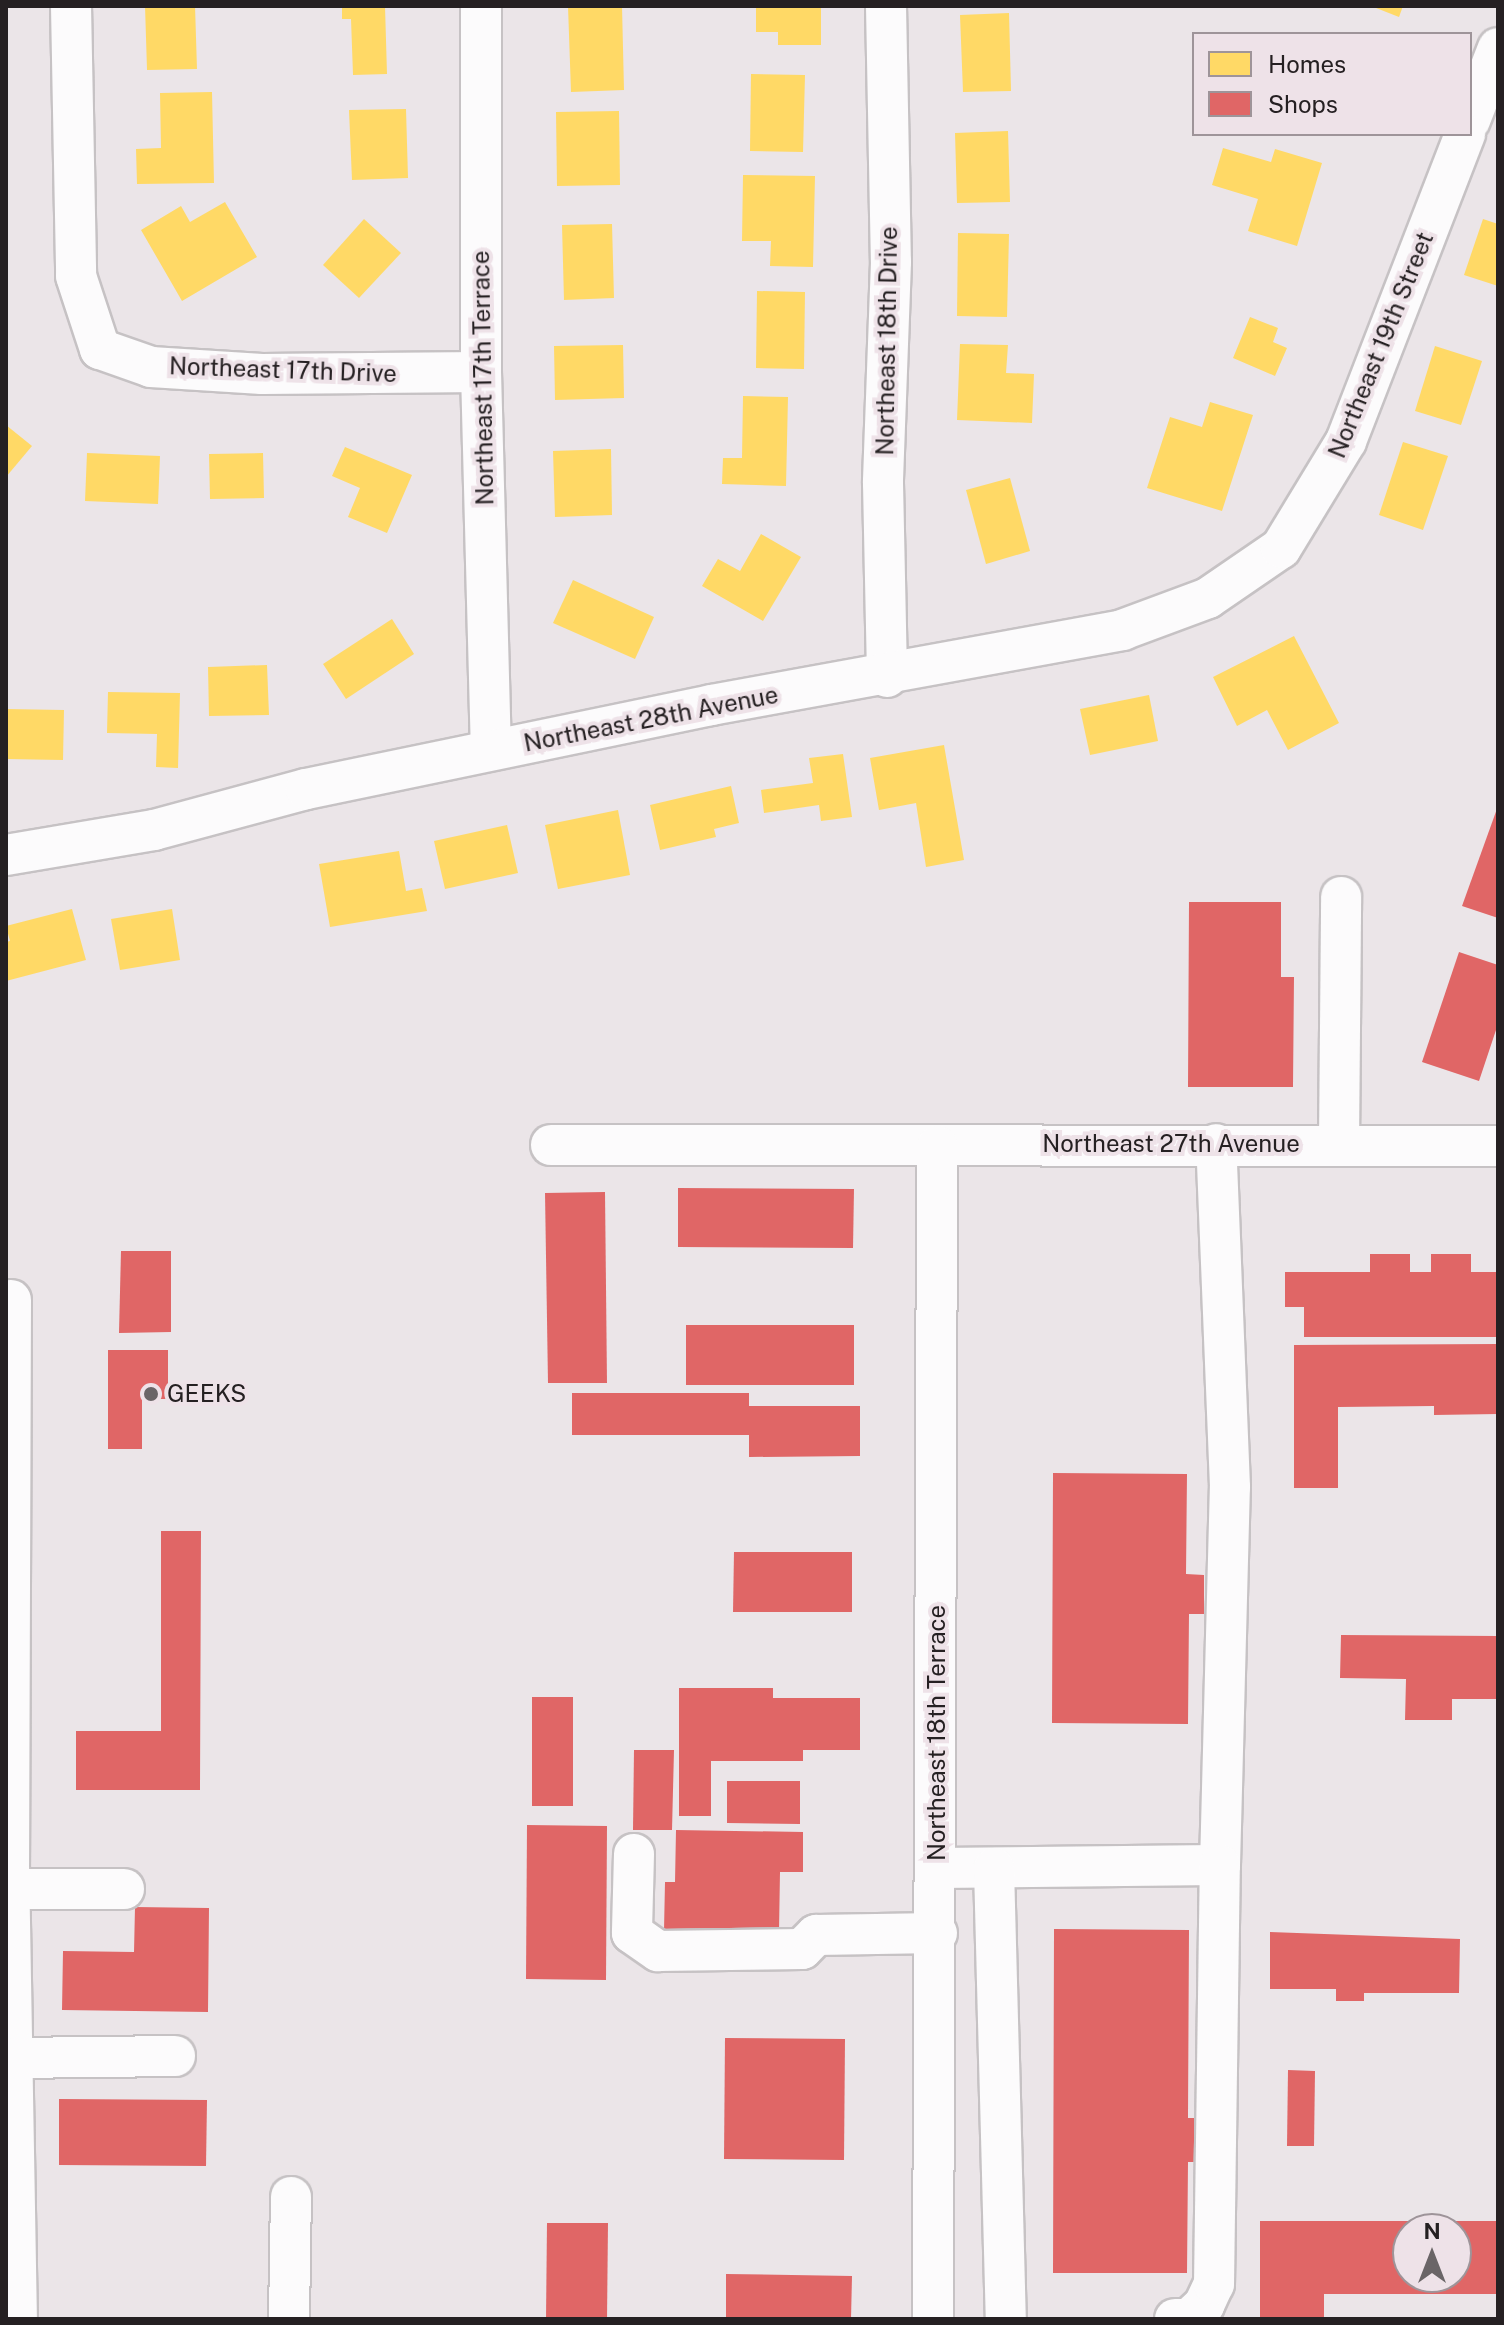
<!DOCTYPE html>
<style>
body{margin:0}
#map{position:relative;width:1504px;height:2325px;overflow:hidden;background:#ebe5e8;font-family:"Public Sans",sans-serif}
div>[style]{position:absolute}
.homes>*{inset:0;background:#ffd966}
.shops>*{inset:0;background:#e06666}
.roads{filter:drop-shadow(2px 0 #c6c2c4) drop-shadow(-2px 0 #c6c2c4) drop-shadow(0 2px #c6c2c4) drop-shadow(0 -2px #c6c2c4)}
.minor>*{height:40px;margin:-20px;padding:0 20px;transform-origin:20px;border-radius:20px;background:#fcfbfc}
.dots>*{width:22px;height:22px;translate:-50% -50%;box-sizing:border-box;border:4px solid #eee2e8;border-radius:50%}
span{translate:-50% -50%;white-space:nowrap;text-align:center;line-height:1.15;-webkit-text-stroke:8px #eee2e8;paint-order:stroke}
.street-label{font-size:24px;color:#252022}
.poi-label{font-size:24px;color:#252022}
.left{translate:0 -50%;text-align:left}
.frame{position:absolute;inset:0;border:8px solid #252022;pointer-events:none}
.legend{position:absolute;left:1192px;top:32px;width:280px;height:104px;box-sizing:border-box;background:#eee2e8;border:2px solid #9e9499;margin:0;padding:10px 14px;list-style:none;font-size:24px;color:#252022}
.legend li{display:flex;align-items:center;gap:16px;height:40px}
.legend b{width:40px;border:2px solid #9e9499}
.north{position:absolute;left:1392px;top:2213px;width:80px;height:80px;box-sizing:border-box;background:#eee2e8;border:2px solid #9e9499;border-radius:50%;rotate:0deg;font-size:22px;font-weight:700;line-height:32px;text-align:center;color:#252022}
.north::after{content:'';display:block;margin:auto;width:28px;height:36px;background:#6a6567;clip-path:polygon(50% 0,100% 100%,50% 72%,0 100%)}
</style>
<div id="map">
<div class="homes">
<div style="clip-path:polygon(145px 6px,195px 6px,197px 69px,147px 70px)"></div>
<div style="clip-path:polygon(342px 6px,385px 6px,387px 74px,353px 75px,351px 19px,342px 19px)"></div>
<div style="clip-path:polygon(568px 6px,622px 6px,624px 90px,571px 92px)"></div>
<div style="clip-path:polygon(756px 6px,821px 6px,821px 45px,778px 45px,778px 32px,756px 32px)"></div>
<div style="clip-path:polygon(1371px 6px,1403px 6px,1399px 17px)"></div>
<div style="clip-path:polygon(1009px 13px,1011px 91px,963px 92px,960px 15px)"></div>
<div style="clip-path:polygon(751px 74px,805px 75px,803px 152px,750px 151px)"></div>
<div style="clip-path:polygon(212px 92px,214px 183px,137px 184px,136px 149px,161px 148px,160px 93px)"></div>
<div style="clip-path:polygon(406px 109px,408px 178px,352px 180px,349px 110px)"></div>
<div style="clip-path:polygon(619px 111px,620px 185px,557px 186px,556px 112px)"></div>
<div style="clip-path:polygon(1008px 131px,1010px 202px,957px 203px,955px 133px)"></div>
<div style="clip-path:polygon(1223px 148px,1271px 162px,1275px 149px,1322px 163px,1297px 246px,1248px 231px,1258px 199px,1212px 185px)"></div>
<div style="clip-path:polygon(743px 175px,815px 176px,813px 267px,770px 266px,771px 241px,742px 241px)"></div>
<div style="clip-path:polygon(225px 202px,257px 257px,182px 301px,141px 230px,181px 206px,190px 222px)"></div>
<div style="clip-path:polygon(364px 219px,401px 253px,359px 298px,323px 265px)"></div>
<div style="clip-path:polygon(1483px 219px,1498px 224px,1498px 286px,1464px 275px)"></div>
<div style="clip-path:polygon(612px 224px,614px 298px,564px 300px,562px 225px)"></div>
<div style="clip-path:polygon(958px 233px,1009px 234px,1007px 317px,957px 316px)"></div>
<div style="clip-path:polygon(757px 291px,805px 292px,804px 369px,756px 368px)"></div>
<div style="clip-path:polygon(1250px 317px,1278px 328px,1273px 342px,1287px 348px,1275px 376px,1233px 358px)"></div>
<div style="clip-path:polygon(960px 344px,1008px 345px,1006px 373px,1034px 374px,1032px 423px,957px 420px)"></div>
<div style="clip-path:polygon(623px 345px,624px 398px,555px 400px,554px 346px)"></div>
<div style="clip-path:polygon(1435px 346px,1482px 361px,1461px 425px,1415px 411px)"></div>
<div style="clip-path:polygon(743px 396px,788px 397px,786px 486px,722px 484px,723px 458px,742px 458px)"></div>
<div style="clip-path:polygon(1210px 402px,1253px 415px,1222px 511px,1147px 488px,1170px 417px,1202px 427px)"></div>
<div style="clip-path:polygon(6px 425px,32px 446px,6px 477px)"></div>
<div style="clip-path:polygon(1403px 442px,1448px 456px,1423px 530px,1379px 515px)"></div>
<div style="clip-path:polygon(345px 447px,412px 475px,387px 533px,348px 517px,360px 488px,332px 476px)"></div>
<div style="clip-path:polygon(611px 449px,612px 515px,555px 517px,553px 451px)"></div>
<div style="clip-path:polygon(87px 453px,160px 456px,158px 504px,85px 501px)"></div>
<div style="clip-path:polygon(263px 453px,264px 498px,210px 499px,209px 454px)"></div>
<div style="clip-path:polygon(1010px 478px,1030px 551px,986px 564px,966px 490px)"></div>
<div style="clip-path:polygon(761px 534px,801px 557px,763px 621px,702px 586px,718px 559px,740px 571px)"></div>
<div style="clip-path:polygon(573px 580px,654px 617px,635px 659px,553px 623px)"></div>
<div style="clip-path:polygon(392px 619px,414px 654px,346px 699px,323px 664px)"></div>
<div style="clip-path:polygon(1294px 636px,1339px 723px,1288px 750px,1267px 710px,1237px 726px,1213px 677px)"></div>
<div style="clip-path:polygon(267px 665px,269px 715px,209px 716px,208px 667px)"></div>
<div style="clip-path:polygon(108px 692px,180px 693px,178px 768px,156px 767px,157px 734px,107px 733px)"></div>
<div style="clip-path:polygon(1149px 695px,1158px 741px,1090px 755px,1080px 709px)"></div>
<div style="clip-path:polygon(6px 709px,64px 710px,63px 760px,6px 759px)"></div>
<div style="clip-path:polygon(944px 745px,964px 860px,926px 867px,916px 803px,879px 810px,870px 758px)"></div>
<div style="clip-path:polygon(843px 754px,852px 817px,821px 821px,819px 805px,764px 813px,761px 790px,813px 783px,809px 758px)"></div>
<div style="clip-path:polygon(731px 786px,739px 823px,714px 829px,716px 837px,660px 850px,650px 805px)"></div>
<div style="clip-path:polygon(618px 810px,630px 875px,558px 889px,545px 825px)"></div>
<div style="clip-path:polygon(507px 825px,518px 873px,445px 889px,434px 841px)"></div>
<div style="clip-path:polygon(399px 851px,406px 891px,422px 888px,427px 911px,330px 927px,319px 864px)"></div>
<div style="clip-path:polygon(72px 909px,86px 960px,6px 981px,6px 942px,10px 941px,6px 926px)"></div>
<div style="clip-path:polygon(172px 909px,180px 960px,120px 970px,111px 919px)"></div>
</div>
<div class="shops">
<div style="clip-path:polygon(1498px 806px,1498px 918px,1462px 906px)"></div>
<div style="clip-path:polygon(1189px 902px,1281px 902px,1281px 977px,1294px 977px,1293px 1087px,1188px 1087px)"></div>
<div style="clip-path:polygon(1459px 952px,1498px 965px,1498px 1024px,1479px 1081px,1422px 1062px)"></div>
<div style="clip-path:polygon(678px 1188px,854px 1189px,853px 1248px,678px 1247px)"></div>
<div style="clip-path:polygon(605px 1192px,607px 1383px,548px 1383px,545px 1193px)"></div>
<div style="clip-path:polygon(121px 1251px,171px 1251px,171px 1332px,119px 1333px)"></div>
<div style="clip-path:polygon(1370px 1254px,1410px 1254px,1410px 1272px,1431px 1272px,1431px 1254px,1471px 1254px,1471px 1272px,1498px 1272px,1498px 1337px,1304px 1337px,1304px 1307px,1285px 1307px,1285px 1272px,1370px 1272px)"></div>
<div style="clip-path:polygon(686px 1325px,854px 1325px,854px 1385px,686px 1385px)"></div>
<div style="clip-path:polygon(1498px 1344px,1498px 1414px,1434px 1415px,1434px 1406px,1338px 1407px,1338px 1488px,1294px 1488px,1294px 1345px)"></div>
<div style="clip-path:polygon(108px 1350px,168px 1350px,168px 1399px,142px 1399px,142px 1449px,108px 1449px)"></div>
<div style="clip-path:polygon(572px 1393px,749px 1393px,749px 1406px,860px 1406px,860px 1456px,749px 1457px,749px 1435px,572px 1435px)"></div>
<div style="clip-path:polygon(1053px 1473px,1187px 1474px,1186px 1574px,1204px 1575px,1204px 1614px,1189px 1614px,1188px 1724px,1052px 1723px)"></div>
<div style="clip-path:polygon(161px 1531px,201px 1531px,200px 1790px,76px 1790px,76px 1731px,161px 1731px)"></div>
<div style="clip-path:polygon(734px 1552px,852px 1552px,852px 1612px,733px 1612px)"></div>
<div style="clip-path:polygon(1341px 1635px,1498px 1636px,1498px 1699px,1452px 1699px,1452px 1720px,1405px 1720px,1406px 1679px,1340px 1678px)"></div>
<div style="clip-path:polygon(679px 1688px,773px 1688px,773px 1698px,860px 1698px,860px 1750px,803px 1750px,803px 1761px,711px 1761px,711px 1816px,679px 1816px)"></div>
<div style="clip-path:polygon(532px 1697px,573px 1697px,573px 1806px,532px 1806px)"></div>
<div style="clip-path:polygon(634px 1750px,674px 1750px,672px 1830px,633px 1830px)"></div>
<div style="clip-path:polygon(727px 1781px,800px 1781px,800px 1824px,727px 1823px)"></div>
<div style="clip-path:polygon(527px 1825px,607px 1826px,606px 1980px,526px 1979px)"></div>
<div style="clip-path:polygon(676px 1830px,803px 1832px,803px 1872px,780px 1872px,779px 1932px,664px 1930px,665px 1882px,675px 1882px)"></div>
<div style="clip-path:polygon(135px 1907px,209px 1908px,208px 2012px,62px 2010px,63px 1951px,134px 1952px)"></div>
<div style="clip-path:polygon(1054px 1929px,1189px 1930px,1188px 2118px,1205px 2118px,1205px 2162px,1188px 2162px,1187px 2273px,1053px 2273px)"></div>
<div style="clip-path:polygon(1270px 1932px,1460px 1939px,1459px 1993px,1364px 1993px,1364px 2001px,1336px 2001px,1336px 1989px,1270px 1989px)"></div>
<div style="clip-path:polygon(725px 2038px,845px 2039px,844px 2160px,724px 2159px)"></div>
<div style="clip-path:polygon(1288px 2070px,1315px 2071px,1314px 2146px,1287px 2146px)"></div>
<div style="clip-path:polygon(59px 2099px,207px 2100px,206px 2166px,59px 2165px)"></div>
<div style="clip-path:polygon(evenodd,1260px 2221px,1498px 2221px,1498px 2294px,1324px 2294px,1324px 2319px,1260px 2319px,1260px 2221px,1408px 2229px,1456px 2229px,1456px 2277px,1408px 2277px,1408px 2229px)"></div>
<div style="clip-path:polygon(547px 2223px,608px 2223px,607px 2319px,546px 2319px)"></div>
<div style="clip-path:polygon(726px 2274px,852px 2276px,851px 2319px,726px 2319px)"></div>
</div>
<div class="roads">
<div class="minor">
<div style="left:71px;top:6px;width:270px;rotate:88.9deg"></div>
<div style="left:76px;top:276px;width:77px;rotate:71.8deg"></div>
<div style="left:100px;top:349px;width:54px;rotate:19.4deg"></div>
<div style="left:151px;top:367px;width:111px;rotate:3.6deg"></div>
<div style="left:262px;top:374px;width:219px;rotate:-0.5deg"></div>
<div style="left:481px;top:6px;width:366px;rotate:90deg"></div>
<div style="left:481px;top:372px;width:378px;rotate:88.5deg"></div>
<div style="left:886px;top:6px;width:256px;rotate:88.9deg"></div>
<div style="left:891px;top:262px;width:221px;rotate:92.1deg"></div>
<div style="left:883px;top:483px;width:194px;rotate:88.8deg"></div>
<div style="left:1470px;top:120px;width:77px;rotate:-68.7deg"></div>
<div style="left:6px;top:855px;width:150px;rotate:-9.6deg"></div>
<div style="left:154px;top:830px;width:157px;rotate:-15.1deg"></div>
<div style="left:306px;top:789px;width:414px;rotate:-11.7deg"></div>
<div style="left:711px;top:705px;width:418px;rotate:-10.3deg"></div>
<div style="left:1122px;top:630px;width:92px;rotate:-20.4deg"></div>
<div style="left:1208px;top:598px;width:88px;rotate:-34.4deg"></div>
<div style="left:1281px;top:548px;width:125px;rotate:-58.7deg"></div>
<div style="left:1346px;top:441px;width:329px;rotate:-68.8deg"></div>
<div style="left:1339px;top:1143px;width:246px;rotate:-89.5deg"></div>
<div style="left:551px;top:1145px;width:947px;rotate:0.06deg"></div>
<div style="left:11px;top:1300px;width:565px;rotate:90.2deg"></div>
<div style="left:9px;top:1865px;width:454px;rotate:89deg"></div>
<div style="left:634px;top:1854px;width:79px;rotate:91.5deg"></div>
<div style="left:632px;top:1933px;width:32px;rotate:35deg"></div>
<div style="left:658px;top:1951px;width:144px;rotate:-0.8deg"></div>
<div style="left:802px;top:1949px;width:20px;rotate:-45deg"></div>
<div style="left:816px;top:1935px;width:121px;rotate:-0.9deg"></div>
<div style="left:937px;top:1868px;width:283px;rotate:-0.6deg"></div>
<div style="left:1220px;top:1865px;width:378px;rotate:-88.5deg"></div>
<div style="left:1230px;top:1487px;width:343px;rotate:-92.3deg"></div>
<div style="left:994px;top:1868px;width:451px;rotate:88.5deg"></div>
<div style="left:10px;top:1889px;width:114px"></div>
<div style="left:13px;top:2058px;width:162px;rotate:-0.7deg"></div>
<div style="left:289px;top:2319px;width:122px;rotate:-89.1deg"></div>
<div style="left:933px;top:2319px;width:1173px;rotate:-89.8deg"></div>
<div style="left:1175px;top:2319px;width:14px"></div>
<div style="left:1189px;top:2319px;width:21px;rotate:-43deg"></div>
<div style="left:1204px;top:2305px;width:23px;rotate:-65deg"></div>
<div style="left:1214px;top:2284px;width:419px;rotate:-89.2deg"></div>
</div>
</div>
<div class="dots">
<div style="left:151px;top:1394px;background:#6a6567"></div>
</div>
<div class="street-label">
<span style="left:887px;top:341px;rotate:-89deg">Northeast 18th Drive</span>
<span style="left:1381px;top:345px;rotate:-68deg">Northeast 19th Street</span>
<span style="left:283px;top:370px;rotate:2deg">Northeast 17th Drive</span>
<span style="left:483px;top:378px;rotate:-91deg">Northeast 17th Terrace</span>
<span style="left:651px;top:719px;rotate:-11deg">Northeast 28th Avenue</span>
<span style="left:1171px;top:1144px">Northeast 27th Avenue</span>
<span style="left:937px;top:1733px;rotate:-90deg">Northeast 18th Terrace</span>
</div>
<div class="poi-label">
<span class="left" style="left:167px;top:1394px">GEEKS</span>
</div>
<div class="frame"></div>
<ul class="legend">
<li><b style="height:22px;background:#ffd966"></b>Homes</li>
<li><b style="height:22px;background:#e06666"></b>Shops</li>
</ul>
<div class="north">N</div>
</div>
